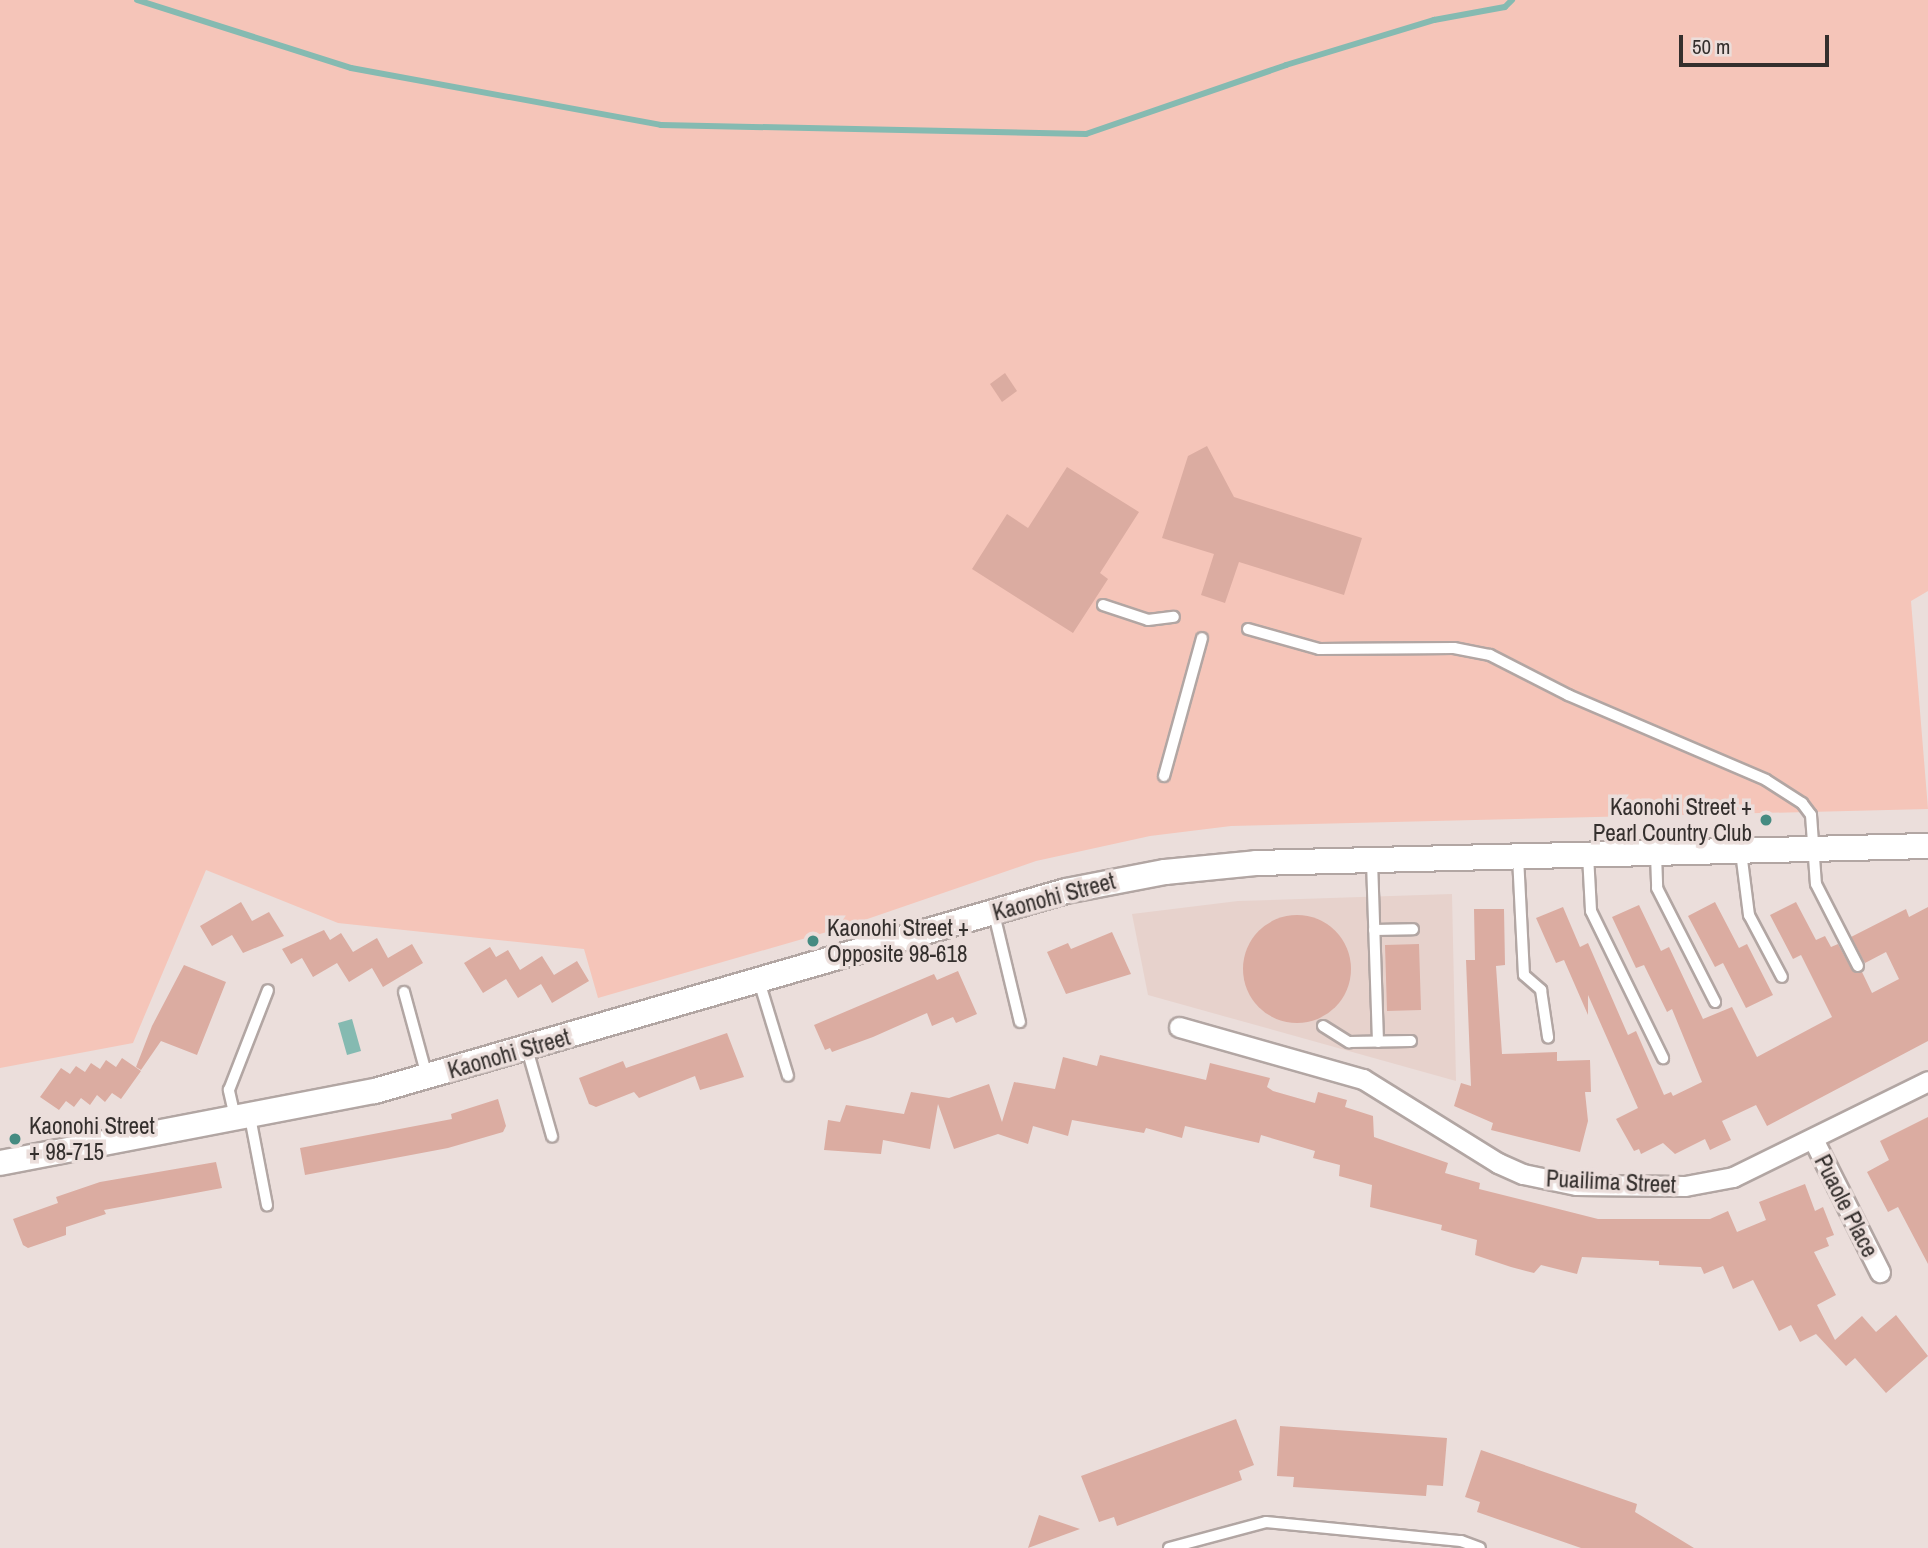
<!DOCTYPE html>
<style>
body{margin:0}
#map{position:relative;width:1928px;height:1548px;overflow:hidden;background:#ebdedb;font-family:"Archivo Narrow",sans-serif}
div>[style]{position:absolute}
.built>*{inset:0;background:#e7d2cc}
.green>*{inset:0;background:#f5c5b9}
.water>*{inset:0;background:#85bab1}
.stream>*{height:6px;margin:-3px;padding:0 3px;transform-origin:3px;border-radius:3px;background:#85bab1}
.building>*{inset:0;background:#dbaca1}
.round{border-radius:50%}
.roads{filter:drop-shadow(2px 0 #b2a6a3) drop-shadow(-2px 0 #b2a6a3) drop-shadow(0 2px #b2a6a3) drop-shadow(0 -2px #b2a6a3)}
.service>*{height:10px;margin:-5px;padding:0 5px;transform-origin:5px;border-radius:5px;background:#fff}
.minor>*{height:19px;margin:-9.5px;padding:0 9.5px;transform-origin:9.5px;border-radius:9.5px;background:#fff}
.tertiary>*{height:24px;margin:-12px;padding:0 12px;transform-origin:12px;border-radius:12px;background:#fff}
.dots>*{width:19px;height:19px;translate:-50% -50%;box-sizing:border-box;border:4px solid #ebdedb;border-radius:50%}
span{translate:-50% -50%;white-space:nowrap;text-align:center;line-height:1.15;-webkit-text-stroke:7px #ebdedb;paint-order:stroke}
.poi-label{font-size:23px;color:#342f2d}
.right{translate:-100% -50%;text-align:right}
.left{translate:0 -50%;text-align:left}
.street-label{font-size:23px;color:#342f2d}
.scale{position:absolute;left:1679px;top:35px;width:150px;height:32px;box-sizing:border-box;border:4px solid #342f2d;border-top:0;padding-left:9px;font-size:21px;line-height:24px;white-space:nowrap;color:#342f2d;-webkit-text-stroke:5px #ebdedb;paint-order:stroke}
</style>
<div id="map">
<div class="built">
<div style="clip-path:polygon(1452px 894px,1456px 1081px,1148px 995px,1132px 914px,1238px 901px)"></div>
</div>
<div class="green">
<div style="clip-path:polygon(0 0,1928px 0,1928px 591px,1911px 601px,1928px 809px,1231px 826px,1150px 836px,1036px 861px,844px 927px,598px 998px,584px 949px,338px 923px,206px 870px,133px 1043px,0 1068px)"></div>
</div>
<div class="water">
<div style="clip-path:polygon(352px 1019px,361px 1051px,347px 1055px,338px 1023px)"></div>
</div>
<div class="stream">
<div style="left:137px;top:0;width:225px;rotate:17.6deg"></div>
<div style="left:351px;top:68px;width:315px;rotate:10.4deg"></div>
<div style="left:661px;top:125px;width:425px;rotate:1.2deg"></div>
<div style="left:1086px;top:134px;width:212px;rotate:-19deg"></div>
<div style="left:1286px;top:65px;width:155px;rotate:-16.9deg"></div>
<div style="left:1434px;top:20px;width:72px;rotate:-10.4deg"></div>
<div style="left:1505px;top:7px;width:10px;rotate:-45deg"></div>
</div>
<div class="building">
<div style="clip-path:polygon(1005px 373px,1017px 391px,1002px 402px,990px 384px)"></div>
<div style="clip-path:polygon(1207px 446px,1234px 497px,1362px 538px,1344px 595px,1239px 562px,1225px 603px,1201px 595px,1214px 554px,1162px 538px,1188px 456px)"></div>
<div style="clip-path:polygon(1067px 467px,1139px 512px,1100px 573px,1108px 579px,1073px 633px,972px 569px,1007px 514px,1028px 528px)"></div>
<div style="clip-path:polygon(241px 902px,252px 921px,269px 912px,284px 936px,243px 953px,232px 935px,212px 946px,200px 926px)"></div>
<div style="clip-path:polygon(1715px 902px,1739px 948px,1747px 944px,1773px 995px,1746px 1008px,1723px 963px,1715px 967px,1688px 916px)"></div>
<div style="clip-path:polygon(1796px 902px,1816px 940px,1825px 936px,1831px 947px,1838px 944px,1852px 970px,1862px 972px,1872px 993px,1899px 979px,1886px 952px,1865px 963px,1851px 937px,1906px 909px,1909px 917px,1928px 907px,1928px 1041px,1767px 1126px,1756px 1105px,1722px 1121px,1731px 1140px,1710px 1150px,1705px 1139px,1675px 1154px,1663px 1143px,1641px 1154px,1639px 1149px,1634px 1151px,1616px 1119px,1638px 1108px,1588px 995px,1588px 1015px,1564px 960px,1556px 963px,1536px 918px,1563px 907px,1580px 947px,1588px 943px,1628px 1035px,1636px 1031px,1664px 1095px,1671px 1092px,1673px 1096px,1702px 1082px,1672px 1009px,1667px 1012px,1644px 965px,1636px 968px,1612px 917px,1639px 905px,1661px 951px,1669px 947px,1703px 1019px,1732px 1007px,1757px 1057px,1832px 1017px,1801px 955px,1793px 959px,1770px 915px)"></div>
<div style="clip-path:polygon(1474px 909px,1504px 909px,1505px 965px,1496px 966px,1502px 1054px,1557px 1052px,1557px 1061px,1590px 1060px,1591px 1092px,1585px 1092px,1588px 1121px,1580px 1152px,1491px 1130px,1493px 1123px,1454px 1106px,1461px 1083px,1471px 1086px,1466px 960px,1475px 960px)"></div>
<div class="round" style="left:1243px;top:915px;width:108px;height:108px"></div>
<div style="clip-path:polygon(324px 930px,330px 940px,341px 933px,353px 952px,377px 938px,388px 958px,412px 944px,423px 963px,383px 987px,372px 968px,349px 982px,337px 963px,313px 977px,302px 958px,291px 964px,282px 949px)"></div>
<div style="clip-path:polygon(1112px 932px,1131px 974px,1066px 994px,1047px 952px,1068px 943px,1071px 949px)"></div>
<div style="clip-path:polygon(1419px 944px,1421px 1010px,1387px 1011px,1385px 945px)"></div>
<div style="clip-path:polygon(490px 947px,496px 957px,508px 950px,520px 970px,542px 956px,554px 975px,577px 961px,589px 981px,552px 1003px,541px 984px,518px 998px,506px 979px,483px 993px,464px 963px)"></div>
<div style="clip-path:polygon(184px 965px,226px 982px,197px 1055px,161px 1041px,141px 1070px,136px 1067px,152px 1026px)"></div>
<div style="clip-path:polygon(958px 971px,977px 1014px,956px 1023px,953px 1017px,932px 1026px,927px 1013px,873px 1037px,832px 1052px,830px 1048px,825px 1050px,814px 1025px,934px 974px,937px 980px)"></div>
<div style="clip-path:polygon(727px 1033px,744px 1077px,700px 1090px,695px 1076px,639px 1098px,634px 1092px,596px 1107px,589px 1104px,579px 1078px,623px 1061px,626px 1068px)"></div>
<div style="clip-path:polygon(1100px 1055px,1206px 1080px,1210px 1063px,1270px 1078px,1267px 1087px,1273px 1091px,1315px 1103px,1318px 1092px,1347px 1100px,1345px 1107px,1373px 1116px,1374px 1137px,1448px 1163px,1445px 1173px,1480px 1183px,1479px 1189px,1598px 1219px,1710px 1219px,1728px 1211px,1737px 1232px,1766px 1220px,1759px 1202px,1805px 1184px,1815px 1211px,1823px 1207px,1834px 1235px,1826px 1238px,1829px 1246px,1814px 1252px,1836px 1295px,1817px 1305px,1835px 1340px,1862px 1316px,1876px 1332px,1896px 1315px,1928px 1356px,1886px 1393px,1855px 1358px,1846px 1366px,1816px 1334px,1800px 1342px,1791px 1325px,1779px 1331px,1753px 1280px,1733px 1289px,1723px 1266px,1704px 1274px,1701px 1267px,1659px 1265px,1659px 1261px,1582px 1257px,1577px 1274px,1541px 1265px,1534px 1273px,1511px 1267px,1475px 1255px,1477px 1240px,1441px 1230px,1442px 1225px,1370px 1207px,1372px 1185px,1339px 1176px,1340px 1165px,1313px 1158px,1315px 1151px,1261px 1135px,1259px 1143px,1185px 1126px,1182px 1138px,1146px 1128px,1144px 1133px,1072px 1120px,1068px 1136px,1033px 1126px,1028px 1144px,998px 1134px,954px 1149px,938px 1104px,930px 1149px,883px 1140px,881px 1154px,824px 1150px,828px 1120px,840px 1122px,846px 1105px,904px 1114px,911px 1092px,949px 1098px,989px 1084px,1002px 1122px,1014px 1082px,1055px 1089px,1063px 1057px,1097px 1066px)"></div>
<div style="clip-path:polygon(122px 1058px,141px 1071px,121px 1099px,112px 1093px,105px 1102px,97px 1095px,90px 1105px,81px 1098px,74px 1107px,66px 1101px,59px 1110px,40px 1097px,61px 1068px,70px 1074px,76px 1066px,85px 1072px,91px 1063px,100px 1069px,106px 1060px,116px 1067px)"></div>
<div style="clip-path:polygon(498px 1099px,506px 1126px,503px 1132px,448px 1148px,305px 1175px,300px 1148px,452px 1119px,451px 1114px)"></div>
<div style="clip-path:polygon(1928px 1117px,1928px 1264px,1898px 1207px,1888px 1212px,1867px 1172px,1889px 1160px,1880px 1141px)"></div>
<div style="clip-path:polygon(216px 1162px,222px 1188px,104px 1210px,106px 1214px,66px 1227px,66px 1235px,28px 1248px,23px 1245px,13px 1219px,58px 1203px,56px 1197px,100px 1182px)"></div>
<div style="clip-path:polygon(1236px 1419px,1254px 1465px,1239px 1471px,1242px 1480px,1117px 1526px,1114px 1517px,1099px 1522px,1081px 1476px)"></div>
<div style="clip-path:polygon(1280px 1426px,1447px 1438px,1443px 1486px,1427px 1485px,1426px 1496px,1293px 1487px,1294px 1477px,1277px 1476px)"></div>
<div style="clip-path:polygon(1481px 1450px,1637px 1504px,1635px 1512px,1694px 1548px,1581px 1548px,1477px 1512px,1480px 1502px,1465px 1497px)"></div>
<div style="clip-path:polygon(1039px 1515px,1080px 1529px,1028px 1548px)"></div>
</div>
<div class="roads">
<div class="service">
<div style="left:1103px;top:605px;width:47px;rotate:18.4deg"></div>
<div style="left:1148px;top:620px;width:26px;rotate:-7deg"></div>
<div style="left:1248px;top:629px;width:74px;rotate:15.7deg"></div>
<div style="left:1319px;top:649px;width:135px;rotate:-0.4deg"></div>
<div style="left:1454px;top:648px;width:37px;rotate:11deg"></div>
<div style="left:1490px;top:655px;width:88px;rotate:27.1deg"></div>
<div style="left:1568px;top:695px;width:215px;rotate:23.2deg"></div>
<div style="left:1766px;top:780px;width:43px;rotate:32.6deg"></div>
<div style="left:1802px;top:803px;width:15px;rotate:53deg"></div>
<div style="left:1811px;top:815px;width:69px;rotate:85.9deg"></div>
<div style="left:1816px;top:884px;width:92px;rotate:62.9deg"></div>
<div style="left:1164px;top:776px;width:143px;rotate:-74.6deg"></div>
<div style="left:1741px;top:852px;width:64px;rotate:82.8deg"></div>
<div style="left:1749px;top:915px;width:70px;rotate:62deg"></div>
<div style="left:1656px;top:854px;width:34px;rotate:88deg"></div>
<div style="left:1657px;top:888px;width:128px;rotate:63deg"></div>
<div style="left:1588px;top:855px;width:56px;rotate:86.9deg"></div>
<div style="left:1591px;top:911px;width:164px;rotate:63.9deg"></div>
<div style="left:1518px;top:857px;width:118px;rotate:87.1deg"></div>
<div style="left:1524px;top:975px;width:23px;rotate:41deg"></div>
<div style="left:1541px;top:990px;width:48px;rotate:81.5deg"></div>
<div style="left:1372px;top:861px;width:181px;rotate:88.1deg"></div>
<div style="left:994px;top:914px;width:111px;rotate:76.5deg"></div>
<div style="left:1374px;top:930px;width:39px;rotate:-1deg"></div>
<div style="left:759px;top:981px;width:99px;rotate:73deg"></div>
<div style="left:404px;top:992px;width:87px;rotate:74.7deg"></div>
<div style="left:1323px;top:1026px;width:31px;rotate:32deg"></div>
<div style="left:1349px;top:1042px;width:62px;rotate:-0.9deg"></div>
<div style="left:527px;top:1049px;width:91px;rotate:74deg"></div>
<div style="left:235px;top:1117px;width:28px;rotate:-103deg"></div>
<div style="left:229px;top:1090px;width:107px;rotate:-68.7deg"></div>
<div style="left:250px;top:1117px;width:90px;rotate:79.1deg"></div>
<div style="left:1169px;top:1548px;width:100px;rotate:-15deg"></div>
<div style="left:1266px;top:1522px;width:196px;rotate:5.6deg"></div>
<div style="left:1461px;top:1541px;width:20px;rotate:20deg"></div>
</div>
<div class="minor">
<div style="left:1179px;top:1027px;width:191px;rotate:15.8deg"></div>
<div style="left:1363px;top:1079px;width:159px;rotate:31.9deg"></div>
<div style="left:1498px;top:1163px;width:27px;rotate:24deg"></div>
<div style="left:1523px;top:1174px;width:54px;rotate:11.7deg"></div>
<div style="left:1576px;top:1185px;width:109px;rotate:0.5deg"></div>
<div style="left:1685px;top:1186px;width:49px;rotate:-10.6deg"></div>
<div style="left:1733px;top:1177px;width:217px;rotate:-26.2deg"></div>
<div style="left:1813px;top:1139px;width:149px;rotate:63.3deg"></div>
</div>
<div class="tertiary">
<div style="left:0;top:1163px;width:382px;rotate:-10.9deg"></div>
<div style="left:375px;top:1091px;width:719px;rotate:-16.14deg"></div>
<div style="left:1066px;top:891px;width:101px;rotate:-10.9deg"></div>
<div style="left:1165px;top:872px;width:91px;rotate:-5.6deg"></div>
<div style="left:1256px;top:863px;width:672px;rotate:-1.45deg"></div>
</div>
</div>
<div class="dots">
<div style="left:1766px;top:820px;background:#458b81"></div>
<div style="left:813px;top:941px;background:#458b81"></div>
<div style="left:15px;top:1139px;background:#458b81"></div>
</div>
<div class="poi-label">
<span class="right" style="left:1752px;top:820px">Kaonohi Street +<br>Pearl Country Club</span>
<span class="left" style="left:827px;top:941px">Kaonohi Street +<br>Opposite 98-618</span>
<span class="left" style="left:29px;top:1139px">Kaonohi Street<br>+ 98-715</span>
</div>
<div class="street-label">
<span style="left:1054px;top:897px;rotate:-15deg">Kaonohi Street</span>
<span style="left:509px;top:1054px;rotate:-16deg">Kaonohi Street</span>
<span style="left:1611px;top:1182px;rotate:3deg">Puailima Street</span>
<span style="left:1846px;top:1206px;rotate:63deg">Puaole Place</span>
</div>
<div class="scale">50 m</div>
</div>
